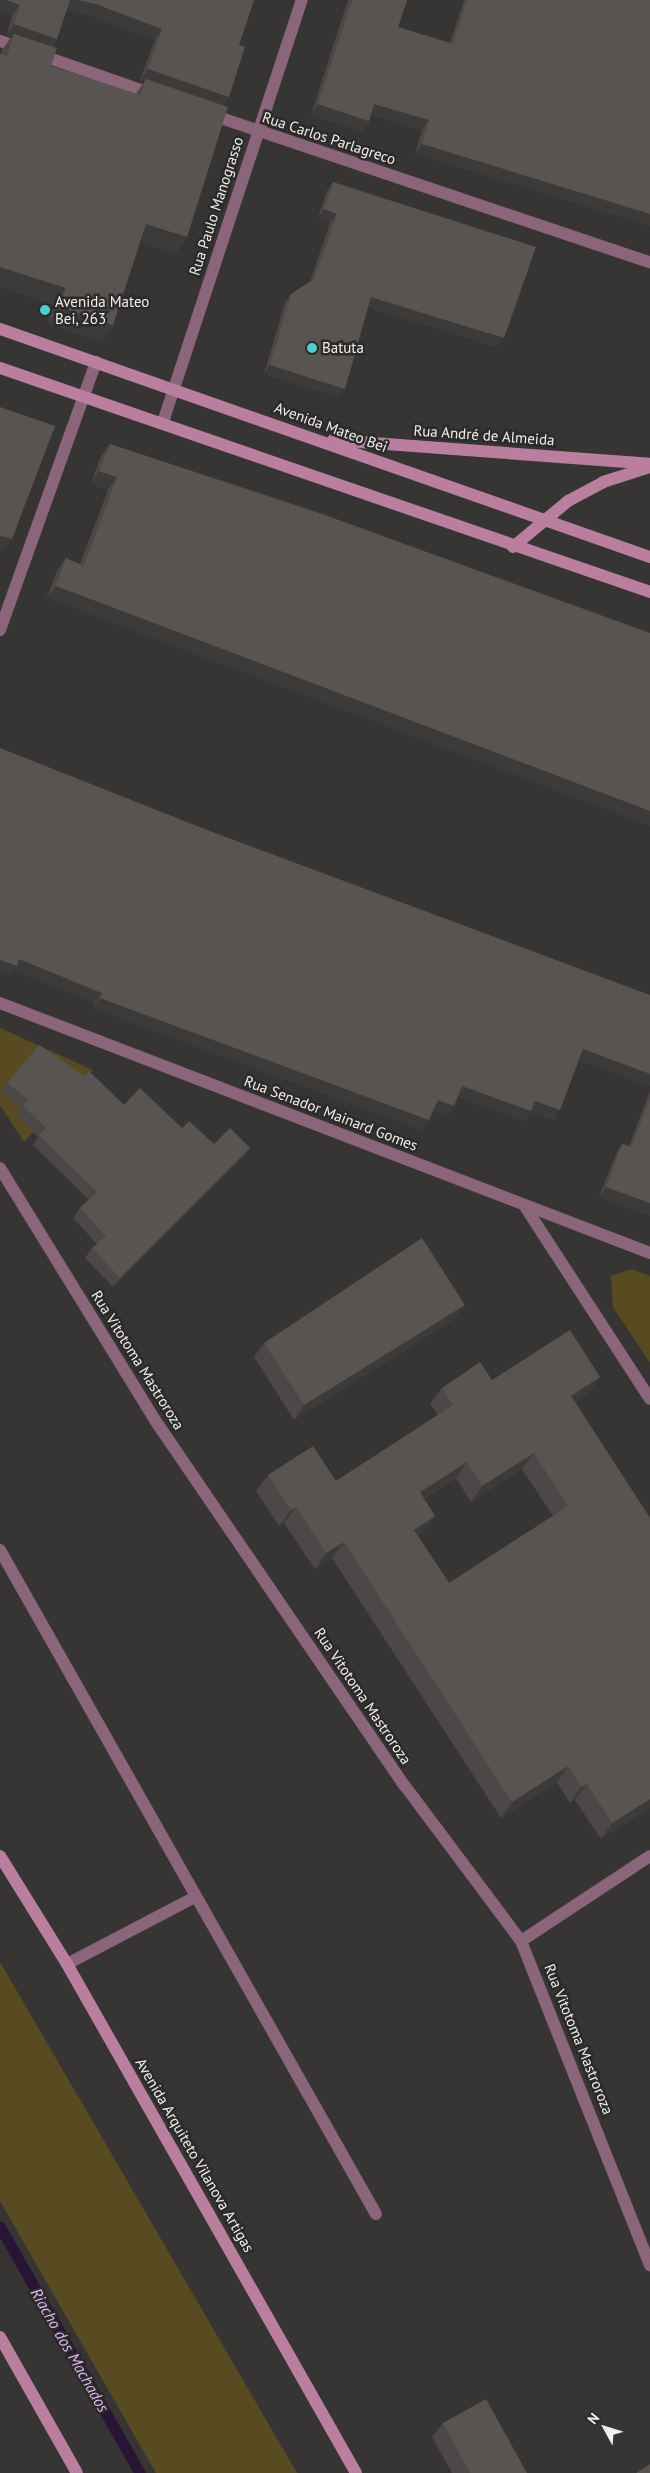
<!DOCTYPE html>
<meta charset="utf-8">
<style>
body{margin:0}
#map{position:relative;width:650px;height:2473px;overflow:hidden;background:#373434;font-family:"PT Sans",sans-serif}
div>[style]{position:absolute}
.green>*{inset:0;background:#584b22}
.stream>*{height:11px;margin:-5.5px;padding:0 5.5px;transform-origin:5.5px;border-radius:5.5px;background:#291435}
.minor>*{height:12px;margin:-6px;padding:0 6px;transform-origin:6px;border-radius:6px;background:#8b6579}
.secondary>*{height:12px;margin:-6px;padding:0 6px;transform-origin:6px;border-radius:6px;background:#ba7f9e}
.wall>*{inset:0;background:#4b4847}
.shaded-wall>*{inset:0;background:#3d3b39}
.building>*{inset:0;background:#575452}
.dots>*{width:14px;height:14px;translate:-50% -50%;box-sizing:border-box;border:2px solid #2d2a2a;border-radius:50%}
span{translate:-50% -50%;white-space:nowrap;text-align:center;line-height:1.15;-webkit-text-stroke:5px #2d2a2a;paint-order:stroke}
.street-label{font-size:15px;color:#f1efee}
.poi-label{font-size:15px;color:#f1efee}
.left{translate:0 -50%;text-align:left}
.water-label{font-size:16px;color:#e0baf8;font-style:italic}
.north{position:absolute;left:580px;top:2403px;width:50px;height:50px;-webkit-text-stroke:4px #2d2a2a;paint-order:stroke;rotate:309deg;font-size:14px;font-weight:700;line-height:20px;text-align:center;color:#f1efee}
.north::after{content:'';display:block;margin:auto;width:18px;height:22px;background:#f1efee;clip-path:polygon(50% 0,100% 100%,50% 72%,0 100%)}
</style>
<div id="map">
<div class="green">
<div style="clip-path:polygon(0 1028px,93px 1070px,24px 1142px,0 1105px)"></div>
<div style="clip-path:polygon(632px 1269px,650px 1276px,650px 1363px,613px 1307px,611px 1276px)"></div>
<div style="clip-path:polygon(0 1962px,297px 2473px,156px 2473px,0 2201px)"></div>
</div>
<div class="stream">
<div style="left:0;top:2227px;width:283px;rotate:60.4deg"></div>
</div>
<div class="minor">
<div style="left:0;top:41px;width:164px;rotate:19.2deg"></div>
<div style="left:209px;top:114px;width:465px;rotate:18.6deg"></div>
<div style="left:163px;top:422px;width:444px;rotate:-71.8deg"></div>
<div style="left:0;top:630px;width:285px;rotate:-70.3deg"></div>
<div style="left:0;top:1003px;width:696px;rotate:21.04deg"></div>
<div style="left:0;top:1168px;width:303px;rotate:58.4deg"></div>
<div style="left:159px;top:1426px;width:436px;rotate:55.7deg"></div>
<div style="left:405px;top:1786px;width:194px;rotate:53.2deg"></div>
<div style="left:521px;top:1941px;width:349px;rotate:68.3deg"></div>
<div style="left:524px;top:1205px;width:231px;rotate:57deg"></div>
<div style="left:0;top:1550px;width:763px;rotate:60.48deg"></div>
<div style="left:521px;top:1941px;width:154px;rotate:-33.4deg"></div>
<div style="left:67px;top:1964px;width:144px;rotate:-27.6deg"></div>
</div>
<div class="secondary">
<div style="left:0;top:329px;width:689px;rotate:19.33deg"></div>
<div style="left:0;top:368px;width:688px;rotate:19.01deg"></div>
<div style="left:333px;top:440px;width:318px;rotate:4.3deg"></div>
<div style="left:513px;top:547px;width:72px;rotate:-39.9deg"></div>
<div style="left:568px;top:501px;width:40px;rotate:-28deg"></div>
<div style="left:603px;top:482px;width:49px;rotate:-17.7deg"></div>
<div style="left:0;top:1856px;width:127px;rotate:58.2deg"></div>
<div style="left:67px;top:1964px;width:585px;rotate:60.41deg"></div>
<div style="left:0;top:2337px;width:156px;rotate:60.5deg"></div>
</div>
<div class="wall">
<div style="clip-path:polygon(evenodd,0 0,254px 0,239px 45px,229px 97px,223px 105px,176px 254px,140px 242px,113px 325px,102px 342px,48px 323px,54px 304px,0 287px,0 54px,1px 54px,2px 50px,12px 36px,7px 35px,12px 15px,0 0,66px 10px,88px 15px,155px 40px,140px 80px,144px 82px,136px 94px,51px 66px,52px 47px,66px 10px)"></div>
<div style="clip-path:polygon(348px 0,407px 0,398px 27px,450px 43px,464px 0,650px 0,415px 154px,422px 130px,371px 115px,369px 121px,362px 131px,311px 115px)"></div>
<div style="clip-path:polygon(333px 182px,497px 347px,368px 307px,339px 397px,264px 374px,285px 303px,291px 294px,310px 282px,330px 223px,318px 218px,327px 191px)"></div>
<div style="clip-path:polygon(110px 444px,325px 515px,47px 598px,57px 571px,66px 558px,80px 564px,108px 490px,91px 484px,101px 456px)"></div>
<div style="clip-path:polygon(0 748px,650px 1086px,579px 1060px,554px 1120px,531px 1112px,524px 1121px,458px 1097px,454px 1106px,447px 1116px,433px 1110px,429px 1120px,422px 1130px,93px 1008px,95px 1003px,14px 970px,10px 975px,0 972px)"></div>
<div style="clip-path:polygon(7px 1083px,124px 1105px,182px 1128px,214px 1144px,250px 1148px,244px 1157px,113px 1287px,85px 1258px,92px 1248px,97px 1244px,73px 1218px,80px 1208px,89px 1200px,33px 1145px,38px 1137px,16px 1115px,21px 1109px,1px 1092px)"></div>
<div style="clip-path:polygon(650px 1091px,650px 1216px,599px 1197px,616px 1154px,622px 1144px,629px 1146px)"></div>
<div style="clip-path:polygon(455px 1319px,294px 1420px,254px 1357px,264px 1343px)"></div>
<div style="clip-path:polygon(evenodd,600px 1377px,589px 1393px,575px 1402px,650px 1518px,650px 1808px,601px 1839px,575px 1800px,570px 1803px,557px 1782px,501px 1818px,332px 1558px,315px 1569px,284px 1523px,279px 1526px,256px 1491px,268px 1475px,336px 1481px,438px 1415px,430px 1404px,442px 1388px,492px 1380px,600px 1377px,522px 1469px,553px 1516px,449px 1583px,418px 1536px,424px 1532px,435px 1516px,424px 1499px,456px 1478px,471px 1502px,522px 1469px)"></div>
<div style="clip-path:polygon(443px 2423px,527px 2473px,452px 2473px,432px 2437px)"></div>
</div>
<div class="shaded-wall">
<div style="clip-path:polygon(0 0,6px 0,20px 5px,12px 15px,0 11px)"></div>
<div style="clip-path:polygon(69px 0,78px 0,96px 4px,162px 29px,155px 40px,88px 15px,63px 9px)"></div>
<div style="clip-path:polygon(14px 24px,57px 39px,50px 49px,14px 34px,12px 36px,7px 35px)"></div>
<div style="clip-path:polygon(148px 69px,229px 97px,221px 108px,146px 79px,144px 82px,140px 80px)"></div>
<div style="clip-path:polygon(318px 104px,369px 121px,362px 131px,311px 115px)"></div>
<div style="clip-path:polygon(374px 104px,429px 120px,422px 130px,367px 114px)"></div>
<div style="clip-path:polygon(422px 144px,650px 214px,650px 226px,415px 154px)"></div>
<div style="clip-path:polygon(324px 209px,337px 214px,330px 223px,318px 218px)"></div>
<div style="clip-path:polygon(146px 224px,187px 237px,176px 254px,134px 240px)"></div>
<div style="clip-path:polygon(0 267px,66px 288px,54px 304px,0 287px)"></div>
<div style="clip-path:polygon(371px 297px,504px 338px,497px 347px,365px 306px)"></div>
<div style="clip-path:polygon(60px 307px,113px 325px,102px 342px,48px 323px)"></div>
<div style="clip-path:polygon(270px 365px,345px 389px,339px 397px,264px 374px)"></div>
<div style="clip-path:polygon(99px 471px,117px 477px,108px 490px,91px 484px)"></div>
<div style="clip-path:polygon(0 536px,12px 539px,4px 550px,0 549px)"></div>
<div style="clip-path:polygon(56px 586px,650px 811px,650px 826px,47px 598px)"></div>
<div style="clip-path:polygon(19px 959px,102px 993px,95px 1003px,14px 970px,10px 975px,0 972px,0 960px)"></div>
<div style="clip-path:polygon(100px 998px,429px 1120px,422px 1130px,93px 1008px)"></div>
<div style="clip-path:polygon(583px 1049px,650px 1074px,650px 1086px,576px 1059px)"></div>
<div style="clip-path:polygon(462px 1086px,535px 1101px,560px 1110px,554px 1120px,531px 1112px,524px 1121px,455px 1096px)"></div>
<div style="clip-path:polygon(438px 1100px,454px 1106px,447px 1116px,431px 1110px)"></div>
<div style="clip-path:polygon(250px 1148px,244px 1157px,113px 1287px,120px 1278px)"></div>
<div style="clip-path:polygon(606px 1187px,650px 1203px,650px 1216px,599px 1197px)"></div>
<div style="clip-path:polygon(465px 1305px,455px 1319px,294px 1420px,304px 1405px)"></div>
<div style="clip-path:polygon(600px 1377px,589px 1393px,560px 1412px,571px 1396px)"></div>
<div style="clip-path:polygon(534px 1453px,522px 1469px,471px 1502px,482px 1486px)"></div>
<div style="clip-path:polygon(467px 1462px,456px 1478px,409px 1508px,420px 1492px)"></div>
<div style="clip-path:polygon(296px 1507px,284px 1523px,279px 1526px,291px 1510px)"></div>
<div style="clip-path:polygon(435px 1516px,424px 1532px,403px 1546px,414px 1530px)"></div>
<div style="clip-path:polygon(344px 1542px,332px 1558px,315px 1569px,326px 1553px)"></div>
<div style="clip-path:polygon(568px 1766px,557px 1782px,501px 1818px,512px 1802px)"></div>
<div style="clip-path:polygon(587px 1784px,575px 1800px,570px 1803px,581px 1787px)"></div>
<div style="clip-path:polygon(650px 1799px,650px 1808px,601px 1839px,612px 1823px)"></div>
</div>
<div class="building">
<div style="clip-path:polygon(6px 0,70px 0,57px 39px,14px 24px,20px 5px)"></div>
<div style="clip-path:polygon(78px 0,254px 0,239px 45px,245px 47px,229px 97px,148px 69px,162px 29px,96px 4px)"></div>
<div style="clip-path:polygon(352px 0,407px 0,398px 27px,453px 44px,467px 0,650px 0,650px 214px,422px 144px,429px 120px,374px 104px,369px 121px,318px 104px)"></div>
<div style="clip-path:polygon(14px 34px,57px 48px,51px 66px,140px 95px,146px 79px,228px 107px,187px 237px,146px 224px,113px 325px,60px 307px,66px 288px,0 267px,0 54px,7px 56px)"></div>
<div style="clip-path:polygon(333px 182px,536px 247px,504px 338px,371px 297px,345px 389px,270px 365px,291px 294px,314px 279px,337px 214px,324px 209px)"></div>
<div style="clip-path:polygon(0 407px,55px 426px,12px 539px,0 536px)"></div>
<div style="clip-path:polygon(110px 444px,325px 515px,650px 633px,650px 811px,56px 586px,66px 558px,84px 566px,117px 477px,99px 471px)"></div>
<div style="clip-path:polygon(0 748px,202px 828px,650px 995px,650px 1074px,583px 1049px,560px 1110px,535px 1101px,531px 1111px,462px 1086px,454px 1106px,438px 1100px,429px 1120px,100px 998px,102px 993px,19px 959px,17px 966px,0 960px)"></div>
<div style="clip-path:polygon(39px 1045px,85px 1076px,89px 1071px,124px 1105px,140px 1088px,182px 1128px,189px 1121px,214px 1144px,230px 1128px,250px 1148px,120px 1278px,92px 1248px,106px 1236px,80px 1208px,97px 1192px,39px 1135px,46px 1128px,23px 1106px,28px 1099px,7px 1083px)"></div>
<div style="clip-path:polygon(650px 1099px,650px 1203px,606px 1187px,622px 1144px,631px 1147px)"></div>
<div style="clip-path:polygon(422px 1238px,465px 1305px,304px 1405px,264px 1343px)"></div>
<div style="clip-path:polygon(evenodd,570px 1330px,600px 1377px,571px 1396px,650px 1518px,650px 1799px,612px 1823px,587px 1784px,581px 1787px,568px 1766px,512px 1802px,344px 1542px,326px 1553px,296px 1507px,291px 1510px,268px 1475px,313px 1446px,336px 1481px,453px 1405px,442px 1388px,480px 1362px,492px 1380px,570px 1330px,534px 1453px,568px 1506px,449px 1583px,414px 1530px,435px 1516px,420px 1492px,467px 1462px,482px 1486px,534px 1453px)"></div>
<div style="clip-path:polygon(486px 2399px,527px 2473px,470px 2473px,443px 2423px)"></div>
<div style="clip-path:polygon(650px 2464px,650px 2473px,636px 2473px)"></div>
</div>
<div class="dots">
<div style="left:45px;top:310px;background:#52cdce"></div>
<div style="left:312px;top:348px;background:#52cdce"></div>
</div>
<div class="street-label">
<span style="left:329px;top:138px;rotate:18deg">Rua Carlos Parlagreco</span>
<span style="left:216px;top:206px;rotate:-72deg">Rua Paulo Manograsso</span>
<span style="left:331px;top:427px;rotate:20deg">Avenida Mateo Bei</span>
<span style="left:484px;top:435px;rotate:4deg">Rua André de Almeida</span>
<span style="left:331px;top:1113px;rotate:21deg">Rua Senador Mainard Gomes</span>
<span style="left:138px;top:1360px;rotate:58deg">Rua Vitotoma Mastroroza</span>
<span style="left:363px;top:1696px;rotate:56deg">Rua Vitotoma Mastroroza</span>
<span style="left:579px;top:2039px;rotate:68deg">Rua Vitotoma Mastroroza</span>
<span style="left:195px;top:2155px;rotate:60deg">Avenida Arquiteto Vilanova Artigas</span>
</div>
<div class="poi-label">
<span class="left" style="left:55px;top:310px">Avenida Mateo<br>Bei, 263</span>
<span class="left" style="left:322px;top:348px">Batuta</span>
</div>
<div class="water-label">
<span style="left:70px;top:2350px;rotate:60deg">Riacho dos Machados</span>
</div>
<div class="north">N</div>
</div>
